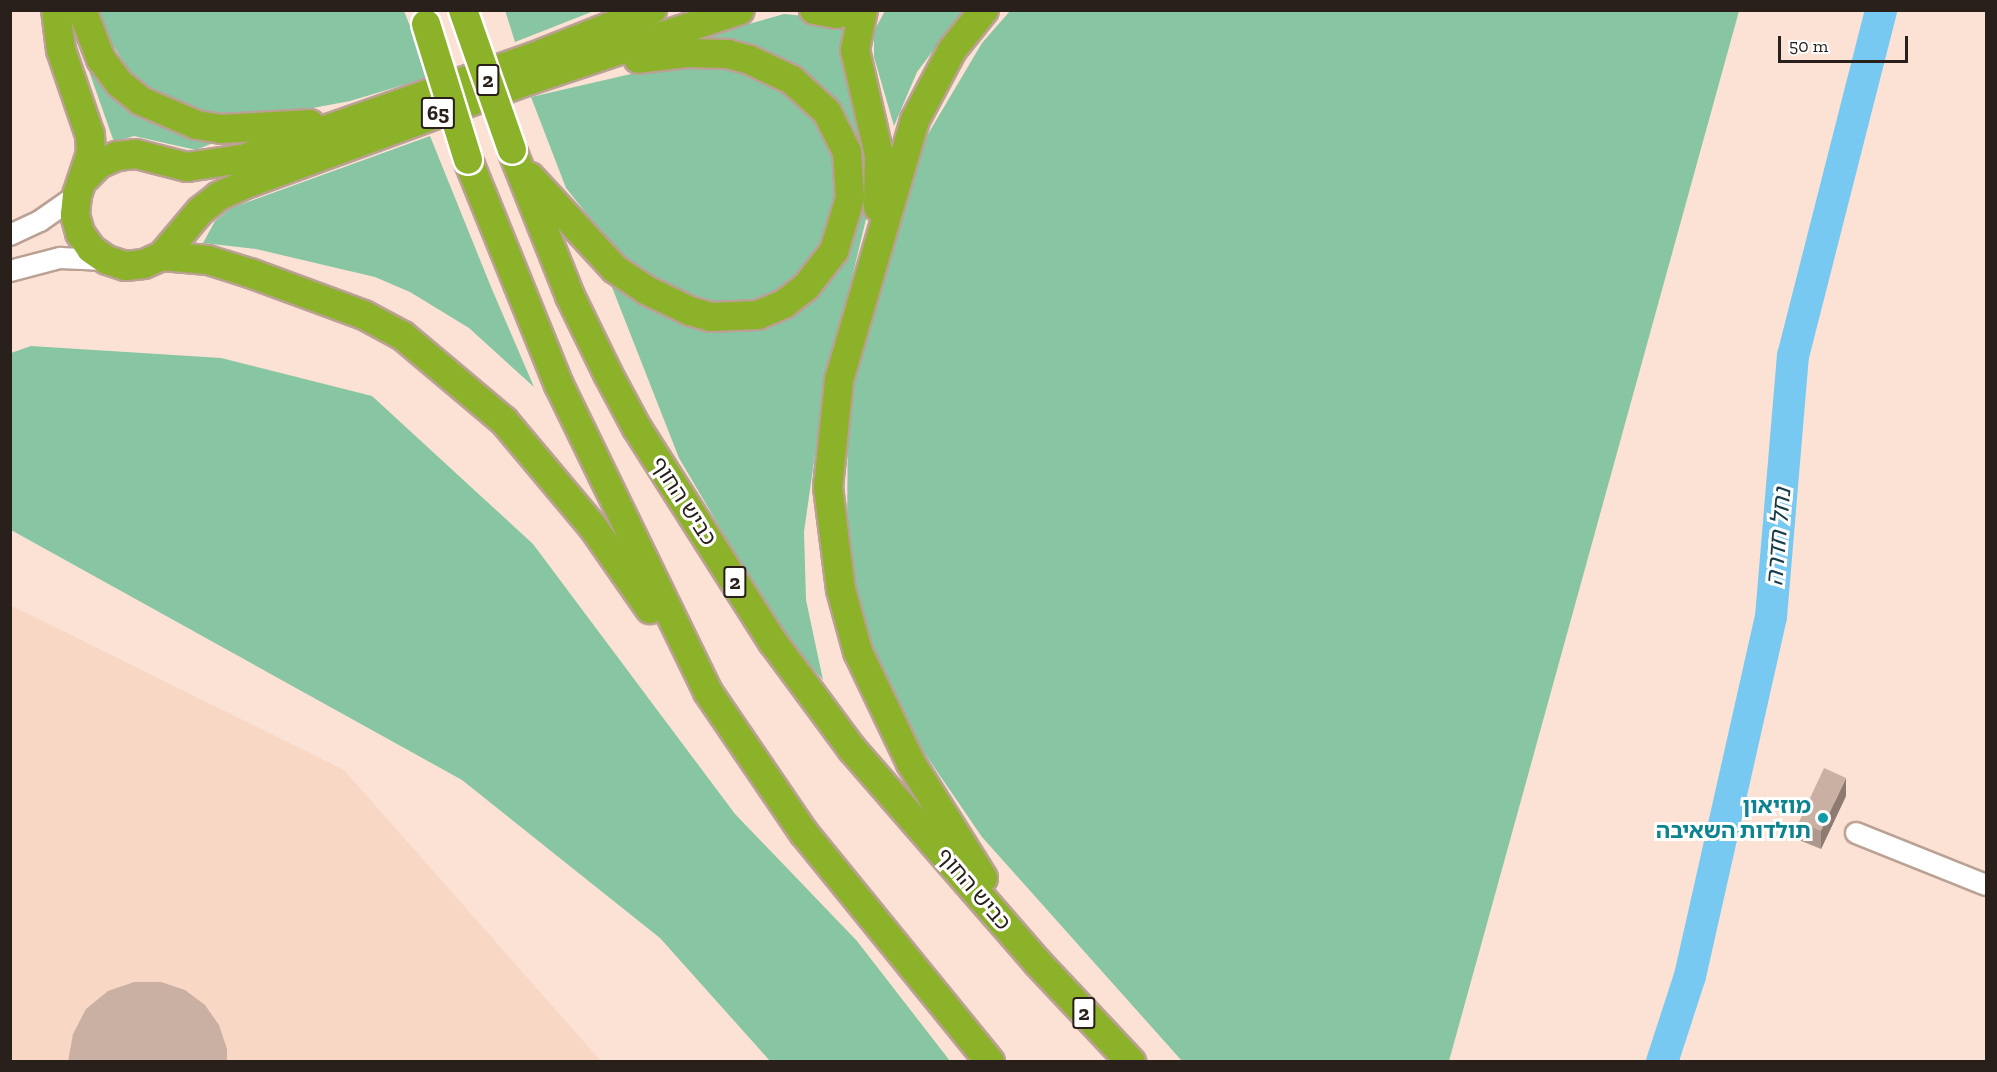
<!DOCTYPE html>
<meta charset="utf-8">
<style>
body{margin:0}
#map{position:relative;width:1997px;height:1072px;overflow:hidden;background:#fce2d4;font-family:"Zilla Slab","Noto Sans Hebrew",serif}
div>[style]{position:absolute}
.built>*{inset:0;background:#f9d7c5}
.green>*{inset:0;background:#87c5a3}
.river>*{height:32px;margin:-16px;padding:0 16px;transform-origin:16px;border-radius:16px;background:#77c9f1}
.roads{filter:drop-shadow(2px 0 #baa194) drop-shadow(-2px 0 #baa194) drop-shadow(0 2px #baa194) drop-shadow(0 -2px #baa194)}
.minor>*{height:20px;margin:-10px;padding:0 10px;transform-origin:10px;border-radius:10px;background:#fff}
.highway>*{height:28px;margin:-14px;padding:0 14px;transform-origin:14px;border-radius:14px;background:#8cb22a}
.bridges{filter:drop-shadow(2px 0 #fff) drop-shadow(-2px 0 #fff) drop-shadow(0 2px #fff) drop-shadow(0 -2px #fff)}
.highway-bridge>*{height:28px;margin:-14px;padding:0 14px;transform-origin:14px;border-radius:14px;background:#8cb22a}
.wall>*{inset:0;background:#ae978c}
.shaded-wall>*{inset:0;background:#8d7b72}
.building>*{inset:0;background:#cab0a3}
.dots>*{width:16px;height:16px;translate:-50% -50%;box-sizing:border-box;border:3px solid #fff;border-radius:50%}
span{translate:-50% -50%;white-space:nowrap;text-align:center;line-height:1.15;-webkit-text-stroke:6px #fff;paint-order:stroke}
.shield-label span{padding:2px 4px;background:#fff;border:2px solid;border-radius:4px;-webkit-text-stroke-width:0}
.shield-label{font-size:21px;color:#2a201b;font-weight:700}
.street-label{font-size:22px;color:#2a201b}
.culture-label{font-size:22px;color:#0d838f;font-weight:700}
.right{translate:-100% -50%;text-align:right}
.water-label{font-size:24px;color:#163b4b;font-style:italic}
.frame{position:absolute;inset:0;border:12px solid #2a201b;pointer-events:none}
.scale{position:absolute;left:1778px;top:36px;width:130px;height:27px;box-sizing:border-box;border:3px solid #2a201b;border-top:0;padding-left:8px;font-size:18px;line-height:21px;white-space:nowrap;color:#2a201b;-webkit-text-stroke:4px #fff;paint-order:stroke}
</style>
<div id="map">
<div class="built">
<div style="clip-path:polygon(10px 605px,344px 770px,601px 1061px,11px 1061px)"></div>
</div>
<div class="green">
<div style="clip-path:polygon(505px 10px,594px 10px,594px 11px,515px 42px)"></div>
<div style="clip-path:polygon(98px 11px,404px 11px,430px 77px,350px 101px,302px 110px,222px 113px,201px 111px,149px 88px,131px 73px,103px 30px)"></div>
<div style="clip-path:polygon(885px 11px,963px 11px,917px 72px,894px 126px,874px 57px,874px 31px)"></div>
<div style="clip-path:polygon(1010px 11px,1739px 11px,1449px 1061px,1182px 1061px,982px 837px,923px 751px,870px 651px,847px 544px,848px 404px,882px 266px,928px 134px,982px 43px)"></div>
<div style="clip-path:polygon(784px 14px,846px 20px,864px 120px,867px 215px,823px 398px,804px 532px,806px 600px,823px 680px,784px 637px,679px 458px,608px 277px,709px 329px,845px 256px,861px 199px,836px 105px,685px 42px)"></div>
<div style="clip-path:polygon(78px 40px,92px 65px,220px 140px,196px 150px,134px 136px,114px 142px)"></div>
<div style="clip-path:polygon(686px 66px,726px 67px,785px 91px,817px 120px,835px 155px,838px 196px,824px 244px,797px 278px,777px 293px,755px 303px,713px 305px,671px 290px,623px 259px,566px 188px,531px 97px,644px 71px)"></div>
<div style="clip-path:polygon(430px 136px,491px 287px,534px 387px,469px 328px,410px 292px,375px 277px,256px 249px,203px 243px,215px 221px,231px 208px)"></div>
<div style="clip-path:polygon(31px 346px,221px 358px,372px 396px,533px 544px,735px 814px,857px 941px,950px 1061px,770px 1061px,660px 938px,462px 780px,11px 530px,11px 353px)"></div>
</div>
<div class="river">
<div style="left:1662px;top:1062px;width:90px;rotate:-72deg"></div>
<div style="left:1690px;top:976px;width:368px;rotate:-77.3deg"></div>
<div style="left:1771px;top:617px;width:262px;rotate:-85.2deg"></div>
<div style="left:1793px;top:356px;width:357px;rotate:-75.7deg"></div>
</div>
<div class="roads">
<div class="minor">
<div style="left:10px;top:235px;width:33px;rotate:-25deg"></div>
<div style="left:40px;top:221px;width:45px;rotate:-35.1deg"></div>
<div style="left:10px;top:271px;width:52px;rotate:-14.6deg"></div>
<div style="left:60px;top:258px;width:45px;rotate:2.5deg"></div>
<div style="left:1856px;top:833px;width:140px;rotate:21.8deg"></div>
</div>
<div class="highway">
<div style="left:56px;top:10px;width:40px;rotate:82.9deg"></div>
<div style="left:61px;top:50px;width:90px;rotate:71.2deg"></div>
<div style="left:90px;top:135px;width:18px;rotate:87deg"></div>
<div style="left:91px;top:153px;width:44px;rotate:108.4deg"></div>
<div style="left:77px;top:195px;width:20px;rotate:96deg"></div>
<div style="left:75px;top:215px;width:19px;rotate:74deg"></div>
<div style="left:80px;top:233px;width:19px;rotate:55deg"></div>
<div style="left:91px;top:249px;width:19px;rotate:35deg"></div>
<div style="left:107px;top:260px;width:19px;rotate:18deg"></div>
<div style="left:125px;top:266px;width:19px;rotate:-6deg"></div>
<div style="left:144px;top:264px;width:20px;rotate:-24deg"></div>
<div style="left:162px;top:256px;width:59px;rotate:-49.8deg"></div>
<div style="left:200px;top:211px;width:24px;rotate:-38deg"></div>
<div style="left:219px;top:196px;width:35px;rotate:-24deg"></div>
<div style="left:251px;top:182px;width:297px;rotate:-20.1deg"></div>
<div style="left:530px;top:80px;width:221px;rotate:-18.4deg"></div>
<div style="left:82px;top:10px;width:53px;rotate:68.8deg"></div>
<div style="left:101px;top:59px;width:31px;rotate:53deg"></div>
<div style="left:120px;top:84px;width:27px;rotate:39deg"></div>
<div style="left:141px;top:101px;width:61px;rotate:23.2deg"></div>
<div style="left:197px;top:125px;width:24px;rotate:9deg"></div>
<div style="left:221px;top:129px;width:89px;rotate:-3.2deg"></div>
<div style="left:814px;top:10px;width:23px;rotate:10deg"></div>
<div style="left:837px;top:14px;width:16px;rotate:-15deg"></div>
<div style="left:863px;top:10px;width:41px;rotate:101.3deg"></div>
<div style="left:855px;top:50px;width:108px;rotate:77.1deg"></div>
<div style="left:879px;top:155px;width:52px;rotate:91.1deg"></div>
<div style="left:512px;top:150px;width:157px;rotate:68.3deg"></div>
<div style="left:570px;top:296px;width:87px;rotate:64deg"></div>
<div style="left:608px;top:374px;width:61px;rotate:61.8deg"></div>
<div style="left:637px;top:428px;width:254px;rotate:57.6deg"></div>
<div style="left:773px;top:642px;width:133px;rotate:53.6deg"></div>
<div style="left:852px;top:749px;width:284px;rotate:49deg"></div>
<div style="left:1038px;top:963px;width:136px;rotate:46.8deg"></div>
<div style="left:468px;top:160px;width:243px;rotate:68deg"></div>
<div style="left:559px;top:385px;width:341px;rotate:64.1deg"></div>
<div style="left:708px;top:692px;width:171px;rotate:55.8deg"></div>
<div style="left:804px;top:833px;width:295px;rotate:50.9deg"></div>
<div style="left:530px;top:177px;width:125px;rotate:47.3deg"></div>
<div style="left:615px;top:269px;width:37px;rotate:34deg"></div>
<div style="left:646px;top:290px;width:49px;rotate:25.5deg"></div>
<div style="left:690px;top:311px;width:22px;rotate:16deg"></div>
<div style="left:711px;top:317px;width:47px;rotate:-2.4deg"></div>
<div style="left:758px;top:315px;width:28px;rotate:-23deg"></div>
<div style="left:784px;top:304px;width:28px;rotate:-38deg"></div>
<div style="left:806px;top:287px;width:46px;rotate:-52.1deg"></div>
<div style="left:834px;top:251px;width:55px;rotate:-73.2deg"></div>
<div style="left:850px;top:198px;width:46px;rotate:-93.7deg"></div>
<div style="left:847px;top:152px;width:45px;rotate:-116.6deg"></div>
<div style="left:827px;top:112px;width:47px;rotate:-137.6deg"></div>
<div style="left:792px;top:80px;width:47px;rotate:-154.5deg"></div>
<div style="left:750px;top:60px;width:23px;rotate:-165deg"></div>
<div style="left:728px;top:54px;width:42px;rotate:-178.6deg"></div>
<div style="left:686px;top:53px;width:48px;rotate:172.9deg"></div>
<div style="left:85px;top:178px;width:20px;rotate:-45deg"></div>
<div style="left:99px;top:164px;width:20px;rotate:-24deg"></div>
<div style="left:117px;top:156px;width:19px;rotate:-6deg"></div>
<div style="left:136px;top:154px;width:53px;rotate:14.3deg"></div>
<div style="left:187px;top:167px;width:56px;rotate:-8.3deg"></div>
<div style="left:242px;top:159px;width:308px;rotate:-19.3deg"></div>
<div style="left:533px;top:57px;width:128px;rotate:-21.6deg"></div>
<div style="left:162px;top:256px;width:46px;rotate:5deg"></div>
<div style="left:208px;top:260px;width:44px;rotate:17.2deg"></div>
<div style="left:250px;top:273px;width:121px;rotate:20.2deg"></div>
<div style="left:364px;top:315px;width:44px;rotate:28.3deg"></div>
<div style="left:403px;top:336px;width:132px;rotate:40.1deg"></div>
<div style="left:504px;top:421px;width:138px;rotate:50deg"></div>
<div style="left:593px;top:527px;width:100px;rotate:55.2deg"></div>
<div style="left:983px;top:878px;width:136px;rotate:-122.1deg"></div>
<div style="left:911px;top:763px;width:123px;rotate:-115.5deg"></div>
<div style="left:858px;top:652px;width:64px;rotate:-105.3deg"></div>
<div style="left:841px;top:590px;width:104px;rotate:-97.2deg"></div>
<div style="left:828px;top:487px;width:108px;rotate:-84.1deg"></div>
<div style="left:839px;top:380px;width:271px;rotate:-73.7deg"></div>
<div style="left:915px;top:120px;width:79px;rotate:-62.1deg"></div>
<div style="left:952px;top:50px;width:51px;rotate:-51.3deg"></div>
</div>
</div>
<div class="bridges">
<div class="highway-bridge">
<div style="left:463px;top:10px;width:148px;rotate:70.7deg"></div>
<div style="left:426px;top:24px;width:142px;rotate:72.8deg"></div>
</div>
</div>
<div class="wall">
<div style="clip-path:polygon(1846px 796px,1821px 849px,1799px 840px,1799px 822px)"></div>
</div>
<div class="shaded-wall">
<div style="clip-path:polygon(1846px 778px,1846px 796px,1821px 849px,1821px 831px)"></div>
</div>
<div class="building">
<div style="clip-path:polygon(1824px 768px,1846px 778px,1821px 831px,1799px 822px)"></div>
<div style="clip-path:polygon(134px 982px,161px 982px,185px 990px,205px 1005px,219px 1025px,227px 1049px,227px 1062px,68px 1062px,73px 1034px,86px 1009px,108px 991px)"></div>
</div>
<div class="dots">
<div style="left:1823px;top:818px;background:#0f9aa8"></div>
</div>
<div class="shield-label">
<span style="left:488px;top:80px">2</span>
<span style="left:438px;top:113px">65</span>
<span style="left:735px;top:582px">2</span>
<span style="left:1084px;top:1013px">2</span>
</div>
<div class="street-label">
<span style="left:684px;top:501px;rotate:57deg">כביש החוף</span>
<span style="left:974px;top:889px;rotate:49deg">כביש החוף</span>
</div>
<div class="culture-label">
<span class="right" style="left:1811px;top:818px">מוזיאון<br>תולדות השאיבה</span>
</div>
<div class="water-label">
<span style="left:1778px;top:537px;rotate:-85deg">נחל חדרה</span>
</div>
<div class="frame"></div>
<div class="scale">50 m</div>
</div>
